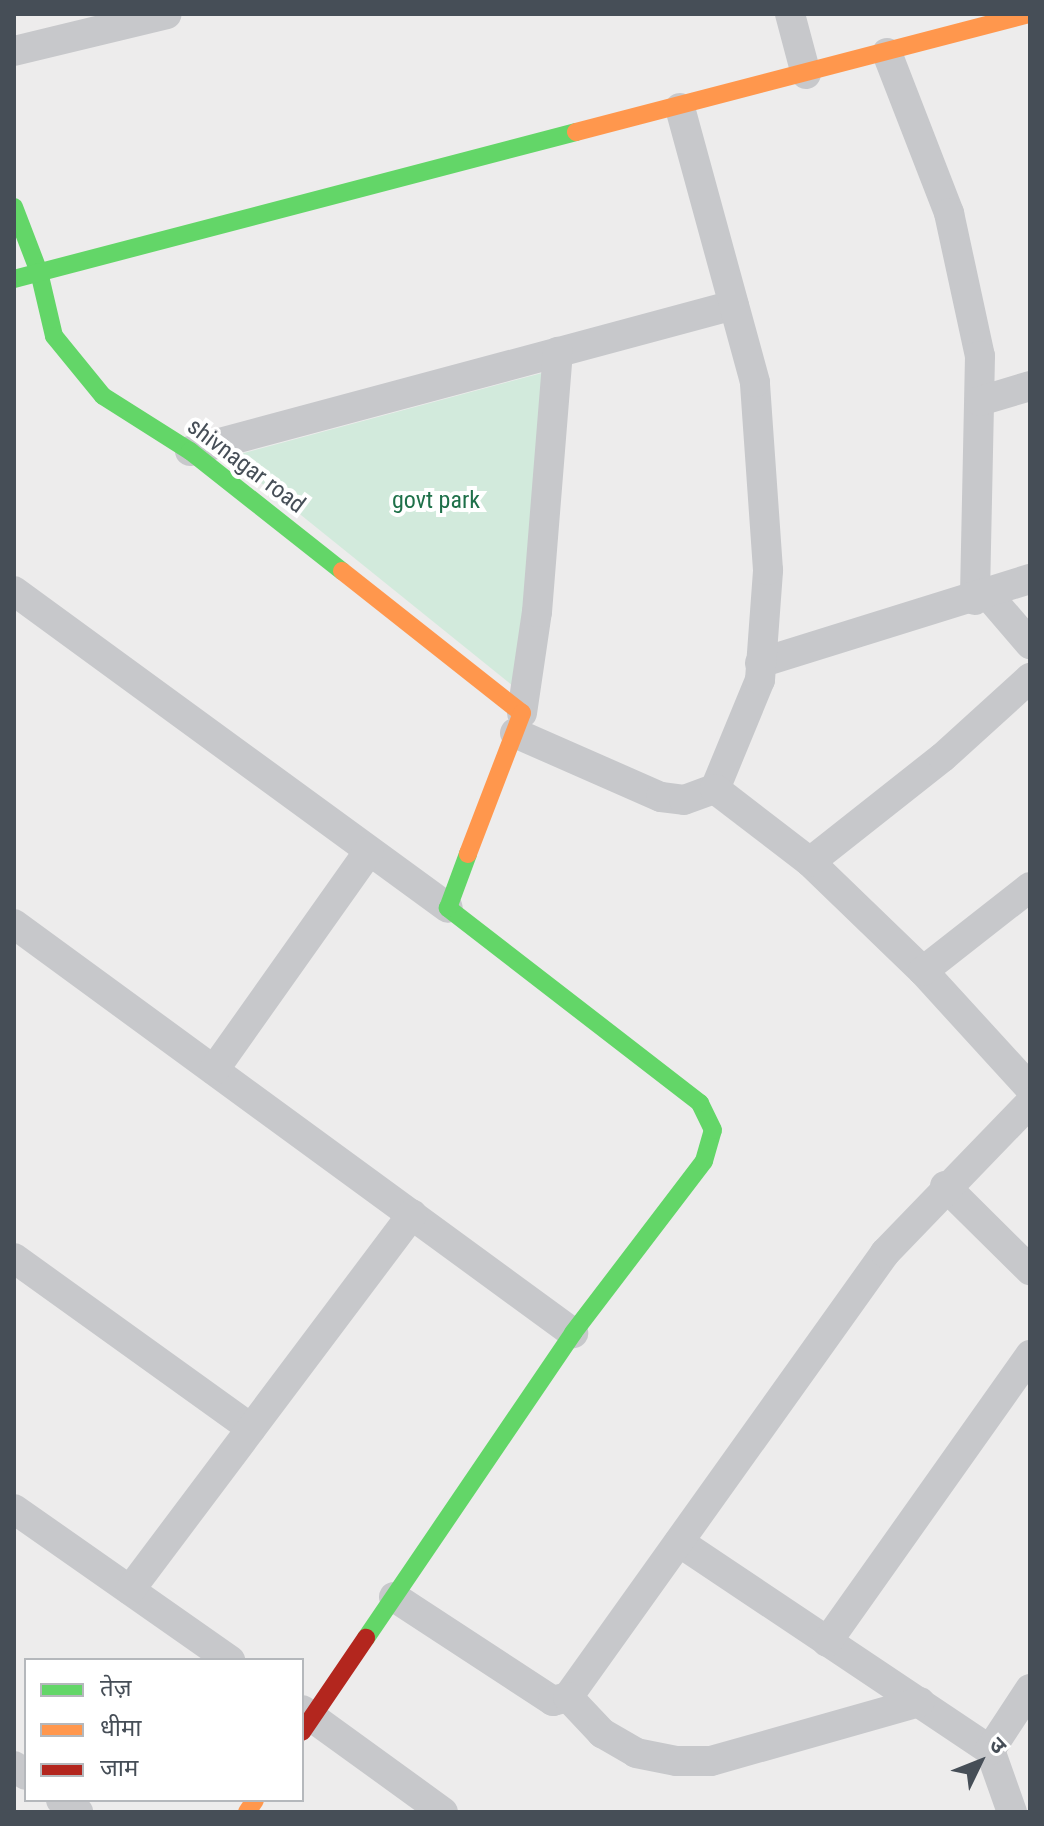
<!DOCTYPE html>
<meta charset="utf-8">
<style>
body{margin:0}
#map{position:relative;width:1044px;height:1826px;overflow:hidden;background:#edecec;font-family:"Roboto Condensed","Noto Sans Devanagari",sans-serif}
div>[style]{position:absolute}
.green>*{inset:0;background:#d2eadc}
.street>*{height:30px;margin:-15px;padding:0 15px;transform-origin:15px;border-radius:15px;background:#c7c8cb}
.fast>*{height:18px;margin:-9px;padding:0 9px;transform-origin:9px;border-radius:9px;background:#63d668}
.slow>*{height:18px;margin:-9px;padding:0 9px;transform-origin:9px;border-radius:9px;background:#ff974d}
.jam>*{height:18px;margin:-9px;padding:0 9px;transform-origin:9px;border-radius:9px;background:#b3261e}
span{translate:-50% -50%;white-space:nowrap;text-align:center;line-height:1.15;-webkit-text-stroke:8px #fff;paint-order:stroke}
.street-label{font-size:24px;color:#464e57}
.park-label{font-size:24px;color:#1e7049}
.frame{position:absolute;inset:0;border:16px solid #464e57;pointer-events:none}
.legend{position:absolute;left:24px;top:1658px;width:280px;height:144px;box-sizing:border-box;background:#fff;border:2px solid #b5b8bc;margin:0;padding:10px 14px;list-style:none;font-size:24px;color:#464e57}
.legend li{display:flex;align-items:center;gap:16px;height:40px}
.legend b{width:40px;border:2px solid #b5b8bc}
.north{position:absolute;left:940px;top:1722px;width:80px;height:80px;-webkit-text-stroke:6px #fff;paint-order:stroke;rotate:47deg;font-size:22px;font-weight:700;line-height:32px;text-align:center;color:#464e57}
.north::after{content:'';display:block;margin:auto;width:28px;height:36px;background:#464e57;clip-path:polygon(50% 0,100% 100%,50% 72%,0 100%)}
</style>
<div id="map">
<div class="green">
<div style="clip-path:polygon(542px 373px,518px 690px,229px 457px)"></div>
</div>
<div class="street">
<div style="left:790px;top:14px;width:62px;rotate:75.1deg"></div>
<div style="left:14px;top:51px;width:157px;rotate:-13.6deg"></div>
<div style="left:887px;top:53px;width:172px;rotate:68.8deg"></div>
<div style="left:949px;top:213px;width:146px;rotate:77.8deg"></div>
<div style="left:980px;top:356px;width:244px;rotate:91.2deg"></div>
<div style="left:980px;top:401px;width:52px;rotate:-16.7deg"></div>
<div style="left:190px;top:451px;width:563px;rotate:-15.02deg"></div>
<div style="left:14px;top:591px;width:537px;rotate:36.14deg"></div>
<div style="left:988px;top:595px;width:65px;rotate:49.4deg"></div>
<div style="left:760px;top:663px;width:283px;rotate:-17.3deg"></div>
<div style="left:522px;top:713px;width:102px;rotate:-81.6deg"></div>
<div style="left:537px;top:612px;width:261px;rotate:-85.4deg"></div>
<div style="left:515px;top:733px;width:159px;rotate:23.7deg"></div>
<div style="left:661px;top:797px;width:23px;rotate:7deg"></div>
<div style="left:684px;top:800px;width:33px;rotate:-20deg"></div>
<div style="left:715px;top:789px;width:118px;rotate:-67.6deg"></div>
<div style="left:760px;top:680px;width:110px;rotate:-85.8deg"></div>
<div style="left:768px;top:570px;width:188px;rotate:-94deg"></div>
<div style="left:755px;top:382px;width:284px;rotate:-105.3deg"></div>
<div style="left:715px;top:789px;width:120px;rotate:37.5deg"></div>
<div style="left:810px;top:862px;width:157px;rotate:44deg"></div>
<div style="left:923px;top:971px;width:159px;rotate:47.6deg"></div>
<div style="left:810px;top:862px;width:169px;rotate:-38.3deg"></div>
<div style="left:943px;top:757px;width:118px;rotate:-42.2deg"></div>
<div style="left:14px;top:924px;width:693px;rotate:36.19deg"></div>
<div style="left:923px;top:971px;width:136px;rotate:-38.1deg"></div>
<div style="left:214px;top:1070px;width:268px;rotate:-54.7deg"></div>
<div style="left:945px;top:1186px;width:120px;rotate:44.7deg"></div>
<div style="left:14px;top:1258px;width:292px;rotate:35.7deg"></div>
<div style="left:14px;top:1509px;width:264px;rotate:35deg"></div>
<div style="left:679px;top:1542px;width:374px;rotate:33.8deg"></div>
<div style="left:990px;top:1750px;width:66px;rotate:70.5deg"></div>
<div style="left:130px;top:1590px;width:470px;rotate:-53.1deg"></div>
<div style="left:394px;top:1597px;width:190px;rotate:33.2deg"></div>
<div style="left:553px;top:1701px;width:16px;rotate:-15deg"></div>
<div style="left:568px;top:1697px;width:546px;rotate:-54.47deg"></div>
<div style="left:885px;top:1253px;width:209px;rotate:-46deg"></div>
<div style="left:827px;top:1642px;width:352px;rotate:-54.7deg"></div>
<div style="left:568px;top:1697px;width:50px;rotate:46.6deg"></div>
<div style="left:602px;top:1733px;width:39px;rotate:30deg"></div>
<div style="left:636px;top:1753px;width:41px;rotate:11.3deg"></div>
<div style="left:676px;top:1761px;width:35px"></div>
<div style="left:711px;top:1761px;width:217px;rotate:-15.8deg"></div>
<div style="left:302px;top:1710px;width:174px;rotate:35.9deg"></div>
<div style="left:990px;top:1750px;width:73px;rotate:-56.7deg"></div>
<div style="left:14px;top:1766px;width:15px;rotate:37deg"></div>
<div style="left:61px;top:1800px;width:21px;rotate:35deg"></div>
</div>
<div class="fast">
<div style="left:14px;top:207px;width:70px;rotate:69deg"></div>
<div style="left:39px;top:272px;width:66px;rotate:76.8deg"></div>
<div style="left:54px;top:336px;width:77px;rotate:50.8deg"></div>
<div style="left:103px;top:396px;width:103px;rotate:32.3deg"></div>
<div style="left:190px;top:451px;width:194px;rotate:38.3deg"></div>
<div style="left:14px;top:279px;width:581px;rotate:-14.66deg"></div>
<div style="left:366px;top:1638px;width:369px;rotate:-55.8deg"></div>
<div style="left:573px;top:1333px;width:216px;rotate:-52.7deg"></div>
<div style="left:704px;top:1161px;width:32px;rotate:-74deg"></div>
<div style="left:713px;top:1130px;width:30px;rotate:-116deg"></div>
<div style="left:700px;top:1103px;width:319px;rotate:-142.3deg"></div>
<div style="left:448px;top:908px;width:58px;rotate:-69.7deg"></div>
</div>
<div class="slow">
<div style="left:576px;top:132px;width:468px;rotate:-14.6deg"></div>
<div style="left:342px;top:571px;width:229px;rotate:38.3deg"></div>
<div style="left:522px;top:713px;width:151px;rotate:111deg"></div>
<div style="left:247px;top:1812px;width:14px;rotate:-56deg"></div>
</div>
<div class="jam">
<div style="left:302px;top:1732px;width:114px;rotate:-55.8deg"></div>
</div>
<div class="street-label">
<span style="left:246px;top:466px;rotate:37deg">shivnagar road</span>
</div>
<div class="park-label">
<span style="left:436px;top:501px">govt park</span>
</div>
<div class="frame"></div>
<ul class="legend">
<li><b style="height:10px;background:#63d668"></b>तेज़</li>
<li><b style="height:10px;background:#ff974d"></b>धीमा</li>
<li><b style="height:10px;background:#b3261e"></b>जाम</li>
</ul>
<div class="north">उ</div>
</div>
